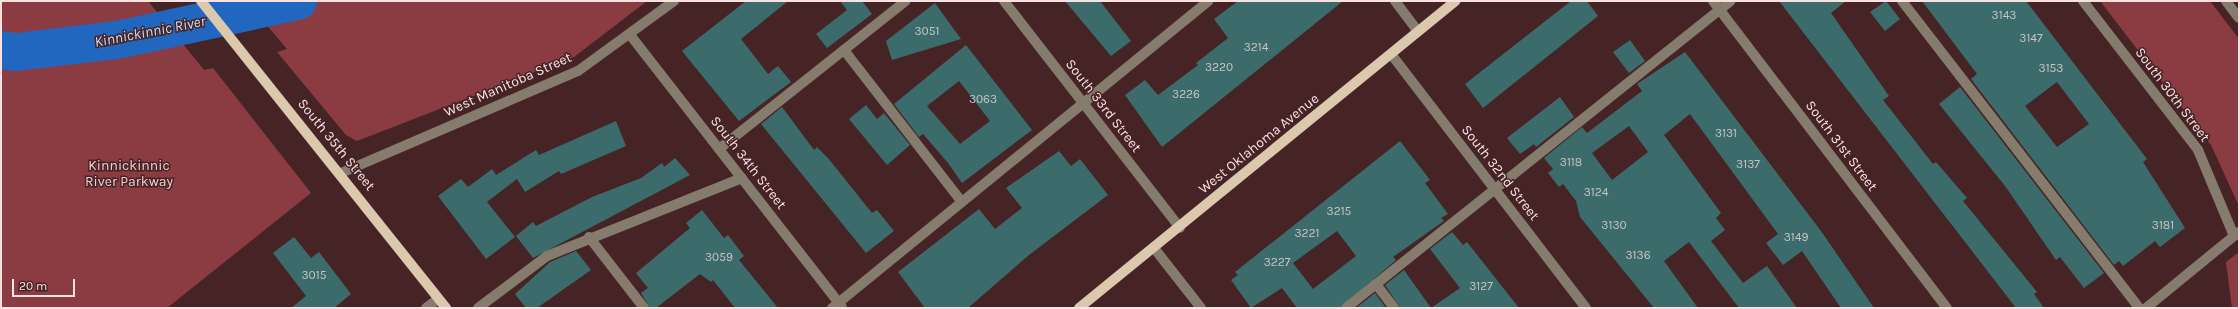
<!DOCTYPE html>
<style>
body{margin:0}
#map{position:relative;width:2240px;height:309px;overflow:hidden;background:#462426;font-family:Karla,sans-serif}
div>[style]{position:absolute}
.green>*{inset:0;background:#8b3c43}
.river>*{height:38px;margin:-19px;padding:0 19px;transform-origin:19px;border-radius:19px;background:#2267bf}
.building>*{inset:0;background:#3b6b6b}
.minor>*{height:10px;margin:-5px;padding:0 5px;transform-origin:5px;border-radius:5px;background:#857c6e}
.major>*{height:10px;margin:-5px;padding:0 5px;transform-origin:5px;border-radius:5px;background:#dcc8ac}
span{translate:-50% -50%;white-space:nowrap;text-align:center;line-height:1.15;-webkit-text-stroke:3px #462426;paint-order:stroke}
.number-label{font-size:12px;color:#cac4c5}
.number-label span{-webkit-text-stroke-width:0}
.street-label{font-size:14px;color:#fae2e3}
.park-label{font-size:14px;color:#f1d0d1}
.water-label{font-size:15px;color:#ccddf4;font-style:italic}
.frame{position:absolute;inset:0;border:2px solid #fae2e3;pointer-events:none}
.scale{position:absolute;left:12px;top:279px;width:63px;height:18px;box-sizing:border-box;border:2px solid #fae2e3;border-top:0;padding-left:5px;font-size:12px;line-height:14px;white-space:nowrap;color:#fae2e3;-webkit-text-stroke:3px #462426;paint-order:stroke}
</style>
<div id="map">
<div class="green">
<div style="clip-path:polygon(1px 1px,148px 1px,204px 70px,213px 68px,311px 193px,167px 308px,1px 308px)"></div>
<div style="clip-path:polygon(246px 1px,647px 1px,574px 57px,357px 141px,346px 135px,277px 52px,287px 49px)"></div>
<div style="clip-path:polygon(2100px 1px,2210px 1px,2239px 39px,2239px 206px,2211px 145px)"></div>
<div style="clip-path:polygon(2239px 252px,2239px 308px,2232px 308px,2226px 262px)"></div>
</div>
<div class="river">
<div style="left:1px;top:50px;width:15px;rotate:8deg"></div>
<div style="left:16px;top:52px;width:102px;rotate:-6.8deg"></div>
<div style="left:117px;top:40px;width:185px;rotate:-12.2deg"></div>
</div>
<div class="building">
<div style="clip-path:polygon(746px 1px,788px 1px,741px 39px,768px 74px,778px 66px,791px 82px,739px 121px,682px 51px)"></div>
<div style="clip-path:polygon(840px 1px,862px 1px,872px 14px,827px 48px,816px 34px,847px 10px)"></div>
<div style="clip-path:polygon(1065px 1px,1100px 1px,1131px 41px,1111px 56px)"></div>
<div style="clip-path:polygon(1238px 1px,1343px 1px,1162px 147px,1125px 95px,1145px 80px,1158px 95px,1198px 65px,1196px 63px,1228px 38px,1214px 19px)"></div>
<div style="clip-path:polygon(1571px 1px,1587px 1px,1598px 16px,1483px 108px,1465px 84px)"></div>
<div style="clip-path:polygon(1779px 1px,1846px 1px,1831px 13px,1889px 96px,1883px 100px,1933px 164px,1936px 162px,1967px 198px,1963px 201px,2037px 292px,2034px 294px,2044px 308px,2016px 308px)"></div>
<div style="clip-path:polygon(1886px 1px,1900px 19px,1885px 31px,1870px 12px)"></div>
<div style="clip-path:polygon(evenodd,1922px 1px,2026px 1px,2147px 159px,2143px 162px,2185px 228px,2160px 247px,2155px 241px,2123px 266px,2119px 261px,2114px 265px,1971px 79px,1977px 74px,1922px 1px,2057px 82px,2089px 124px,2057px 147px,2025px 106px,2057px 82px)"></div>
<div style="clip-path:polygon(935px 3px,961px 39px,892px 60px,886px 41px)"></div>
<div style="clip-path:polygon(1630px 40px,1645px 61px,1629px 73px,1613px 52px)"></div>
<div style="clip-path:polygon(evenodd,966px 45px,1032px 130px,962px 183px,948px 163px,923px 134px,919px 137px,894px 104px,966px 45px,959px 81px,990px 121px,960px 144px,927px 106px,959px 81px)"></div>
<div style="clip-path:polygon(evenodd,1685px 52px,1821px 231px,1874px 308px,1841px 308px,1802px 251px,1783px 265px,1766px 243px,1778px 234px,1690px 114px,1664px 135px,1721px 213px,1716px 218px,1725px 230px,1711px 241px,1743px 283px,1767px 266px,1797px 308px,1739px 308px,1689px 242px,1664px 261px,1698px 308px,1654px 308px,1580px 217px,1576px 201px,1563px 184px,1559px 187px,1548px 173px,1553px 169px,1544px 158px,1582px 127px,1587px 133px,1642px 91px,1637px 84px,1685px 52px,1629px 126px,1648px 152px,1612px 180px,1592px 153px,1629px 126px)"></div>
<div style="clip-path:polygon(1960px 87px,2104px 273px,2084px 288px,2060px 257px,2056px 260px,2005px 186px,1939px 104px)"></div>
<div style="clip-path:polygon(1560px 97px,1574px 117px,1536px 147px,1534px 144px,1520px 154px,1507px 138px)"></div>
<div style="clip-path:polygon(866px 105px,877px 119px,884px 113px,910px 145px,887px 165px,849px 119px)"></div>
<div style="clip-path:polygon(782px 107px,814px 150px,817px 147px,828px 158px,872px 213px,877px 210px,894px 231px,866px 253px,761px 124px)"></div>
<div style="clip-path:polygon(616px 121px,626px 146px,561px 174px,559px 171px,525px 192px,517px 179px,487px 202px,515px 237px,486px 259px,438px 196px,461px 179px,468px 187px,492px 169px,496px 175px,536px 150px,539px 155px)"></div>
<div style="clip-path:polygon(evenodd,1400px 141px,1430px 180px,1425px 183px,1448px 214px,1441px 218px,1444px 221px,1393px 257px,1396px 260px,1340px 308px,1297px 308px,1282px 288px,1251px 308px,1231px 280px,1238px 275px,1235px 272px,1400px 141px,1337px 231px,1356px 256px,1313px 289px,1293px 263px,1337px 231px)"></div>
<div style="clip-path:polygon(1059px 151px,1071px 166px,1080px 159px,1108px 195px,1029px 255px,968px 308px,925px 308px,898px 272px,979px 209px,995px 229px,1022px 208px,1006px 188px)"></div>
<div style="clip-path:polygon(675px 158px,690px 175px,533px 258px,516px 236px,533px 222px,536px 226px,592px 197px,641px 178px,662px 163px,664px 167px)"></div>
<div style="clip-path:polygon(702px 210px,724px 238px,728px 235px,744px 256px,739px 260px,778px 308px,735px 308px,713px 280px,711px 282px,700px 274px,656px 308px,650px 308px,641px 293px,648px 288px,636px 273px,690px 228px,686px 223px)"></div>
<div style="clip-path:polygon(1452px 232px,1463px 245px,1467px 242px,1519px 308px,1400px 308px,1385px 285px,1404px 270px,1431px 308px,1460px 288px,1430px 249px)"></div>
<div style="clip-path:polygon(294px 237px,311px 258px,319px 252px,351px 294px,334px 308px,291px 308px,306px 296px,273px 253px)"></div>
<div style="clip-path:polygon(576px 251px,591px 270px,537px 308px,526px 308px,515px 294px,550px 262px)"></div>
<div style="clip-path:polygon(1375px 293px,1386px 308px,1356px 308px)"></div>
</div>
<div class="minor">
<div style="left:1004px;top:1px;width:287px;rotate:52.2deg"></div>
<div style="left:1395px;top:1px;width:38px;rotate:53deg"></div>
<div style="left:1713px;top:1px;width:386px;rotate:52.7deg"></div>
<div style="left:1902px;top:1px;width:388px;rotate:52.3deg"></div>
<div style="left:2083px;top:1px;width:188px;rotate:52.3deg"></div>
<div style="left:2198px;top:150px;width:93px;rotate:67.3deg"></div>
<div style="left:2226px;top:1px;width:21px;rotate:53deg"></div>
<div style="left:631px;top:36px;width:343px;rotate:52.1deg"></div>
<div style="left:844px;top:50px;width:192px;rotate:52.2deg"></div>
<div style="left:1391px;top:54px;width:320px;rotate:52.5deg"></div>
<div style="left:719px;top:149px;width:238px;rotate:-38.4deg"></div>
<div style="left:341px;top:173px;width:258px;rotate:-23.3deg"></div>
<div style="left:578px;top:71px;width:119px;rotate:-36.1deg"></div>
<div style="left:589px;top:237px;width:90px;rotate:52.2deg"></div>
<div style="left:1154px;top:248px;width:76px;rotate:51.9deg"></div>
<div style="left:1376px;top:284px;width:30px;rotate:53deg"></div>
<div style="left:426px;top:308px;width:15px;rotate:-37deg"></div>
<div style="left:478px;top:308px;width:86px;rotate:-37deg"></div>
<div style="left:547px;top:256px;width:210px;rotate:-21.8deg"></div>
<div style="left:832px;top:308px;width:486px;rotate:-39.2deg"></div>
<div style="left:1346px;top:308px;width:492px;rotate:-38.6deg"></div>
<div style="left:2146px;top:308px;width:120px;rotate:-39.3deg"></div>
</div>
<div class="major">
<div style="left:201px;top:1px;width:393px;rotate:51.4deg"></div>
<div style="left:1079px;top:308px;width:486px;rotate:-39.2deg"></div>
</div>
<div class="number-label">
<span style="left:2004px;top:16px">3143</span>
<span style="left:927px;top:32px">3051</span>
<span style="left:2031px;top:39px">3147</span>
<span style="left:1256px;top:48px">3214</span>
<span style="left:1219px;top:68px">3220</span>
<span style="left:2051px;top:69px">3153</span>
<span style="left:1186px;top:95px">3226</span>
<span style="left:983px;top:100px">3063</span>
<span style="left:1726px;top:134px">3131</span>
<span style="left:1571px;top:163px">3118</span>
<span style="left:1748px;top:165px">3137</span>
<span style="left:1596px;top:193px">3124</span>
<span style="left:1339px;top:212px">3215</span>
<span style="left:1614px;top:226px">3130</span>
<span style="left:2163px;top:226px">3181</span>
<span style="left:1307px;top:234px">3221</span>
<span style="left:1796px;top:238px">3149</span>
<span style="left:1638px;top:256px">3136</span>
<span style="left:719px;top:258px">3059</span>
<span style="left:1277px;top:263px">3227</span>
<span style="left:314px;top:276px">3015</span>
<span style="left:1481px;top:287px">3127</span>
</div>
<div class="street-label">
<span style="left:508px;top:85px;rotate:-24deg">West Manitoba Street</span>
<span style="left:2172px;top:95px;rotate:53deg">South 30th Street</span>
<span style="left:1103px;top:106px;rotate:52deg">South 33rd Street</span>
<span style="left:1259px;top:144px;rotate:-39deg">West Oklahoma Avenue</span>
<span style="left:336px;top:145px;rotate:51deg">South 35th Street</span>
<span style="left:1841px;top:146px;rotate:53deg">South 31st Street</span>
<span style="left:748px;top:163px;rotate:52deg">South 34th Street</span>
<span style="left:1500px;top:173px;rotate:52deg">South 32nd Street</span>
</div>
<div class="park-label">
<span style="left:129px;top:174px">Kinnickinnic<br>River Parkway</span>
</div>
<div class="water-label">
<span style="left:150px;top:32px;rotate:-11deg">Kinnickinnic River</span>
</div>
<div class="frame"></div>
<div class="scale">20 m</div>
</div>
